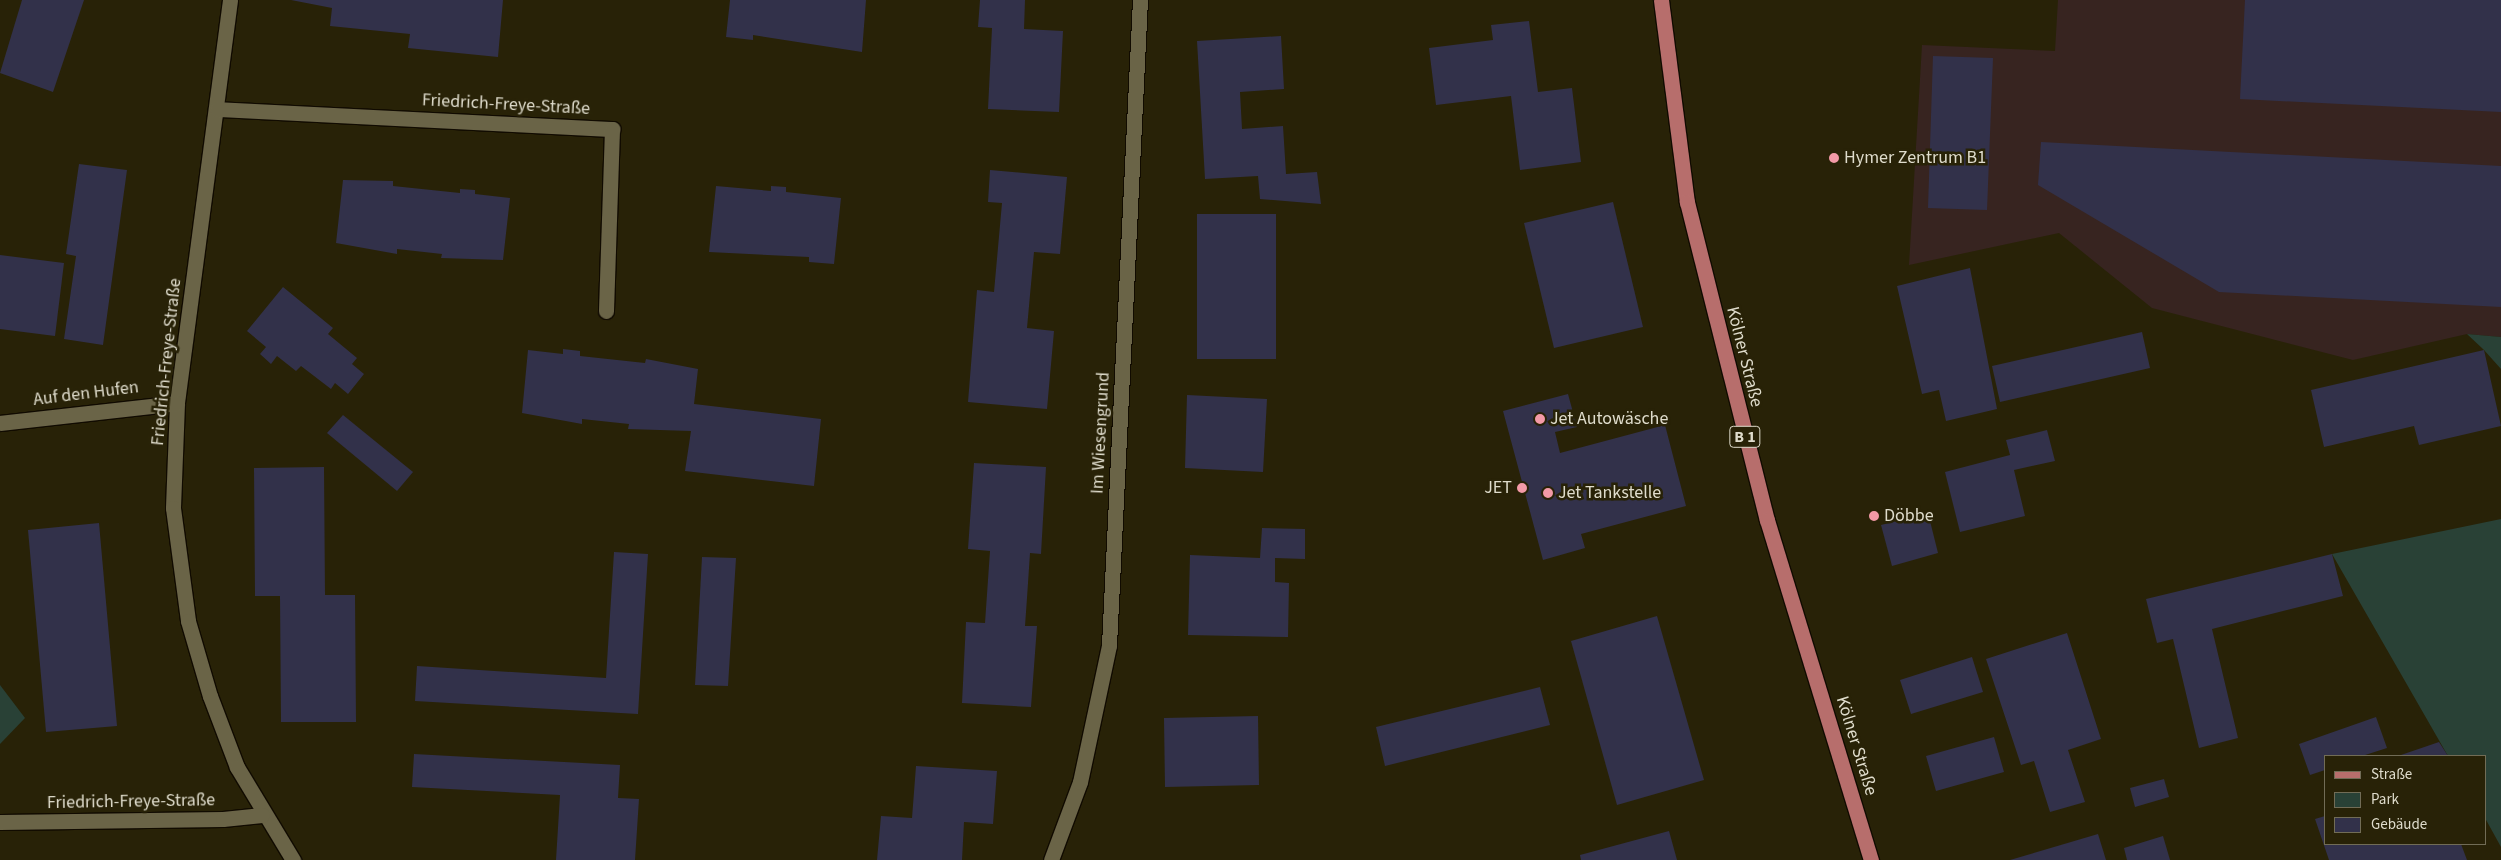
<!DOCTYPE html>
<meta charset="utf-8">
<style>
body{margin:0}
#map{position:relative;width:2501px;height:860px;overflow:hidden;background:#282207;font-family:"Source Sans 3",sans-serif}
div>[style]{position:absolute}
.industrial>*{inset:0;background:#372420}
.green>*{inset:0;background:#294136}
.building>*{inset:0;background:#32314a}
.roads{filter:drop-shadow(1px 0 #110b00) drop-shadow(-1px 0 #110b00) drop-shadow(0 1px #110b00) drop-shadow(0 -1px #110b00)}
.street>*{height:15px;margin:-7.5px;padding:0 7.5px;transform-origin:7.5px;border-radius:7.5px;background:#6a6447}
.primary>*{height:15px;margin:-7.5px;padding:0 7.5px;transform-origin:7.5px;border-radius:7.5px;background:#b76e6c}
.dots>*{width:14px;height:14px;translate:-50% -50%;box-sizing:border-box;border:2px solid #282207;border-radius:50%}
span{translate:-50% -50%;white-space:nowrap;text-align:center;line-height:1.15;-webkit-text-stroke:5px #282207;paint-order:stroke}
.shield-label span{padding:1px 4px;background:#282207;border:1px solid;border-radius:4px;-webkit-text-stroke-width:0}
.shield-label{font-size:16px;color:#dfdccc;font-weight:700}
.street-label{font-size:18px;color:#dfdccc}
.poi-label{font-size:18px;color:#dfdccc}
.left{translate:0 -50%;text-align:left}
.right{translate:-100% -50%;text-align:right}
.legend{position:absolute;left:2324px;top:755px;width:162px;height:90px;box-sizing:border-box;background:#282207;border:1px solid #716c56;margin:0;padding:6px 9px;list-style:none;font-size:15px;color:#dfdccc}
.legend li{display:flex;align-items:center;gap:10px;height:25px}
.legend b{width:25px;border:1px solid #716c56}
</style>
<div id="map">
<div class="industrial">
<div style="clip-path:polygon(2058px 0,2501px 0,2501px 337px,2467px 334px,2353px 360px,2152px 308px,2059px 233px,1909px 265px,1922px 45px,2055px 51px)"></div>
</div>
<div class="green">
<div style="clip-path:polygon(2467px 334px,2501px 337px,2501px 369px,2484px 350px)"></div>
<div style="clip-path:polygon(2501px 519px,2501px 847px,2485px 818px,2485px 756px,2448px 756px,2332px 554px)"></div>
<div style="clip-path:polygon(0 685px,25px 718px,0 744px)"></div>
</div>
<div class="building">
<div style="clip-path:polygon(22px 0,84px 0,53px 92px,0 73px)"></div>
<div style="clip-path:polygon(291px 0,503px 0,498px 57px,408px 48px,410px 34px,330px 26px,332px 8px)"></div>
<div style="clip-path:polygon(730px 0,866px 0,862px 52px,753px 35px,753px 40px,726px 37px)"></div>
<div style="clip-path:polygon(980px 0,1025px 0,1024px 29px,1063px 31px,1059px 112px,988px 109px,992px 28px,978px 27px)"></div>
<div style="clip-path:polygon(2245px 0,2501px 0,2501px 112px,2240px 99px)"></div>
<div style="clip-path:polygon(1529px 21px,1538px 92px,1572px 88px,1581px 162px,1520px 170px,1511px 96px,1436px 105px,1429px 48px,1493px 40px,1491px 25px)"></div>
<div style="clip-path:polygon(1281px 36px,1284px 89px,1240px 92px,1242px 129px,1283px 126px,1286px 174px,1317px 172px,1321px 204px,1260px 199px,1258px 176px,1205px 179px,1197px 41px)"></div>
<div style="clip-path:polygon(1933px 56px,1993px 58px,1987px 210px,1928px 208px)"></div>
<div style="clip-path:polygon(2041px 142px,2501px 166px,2501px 307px,2219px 292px,2038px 185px)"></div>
<div style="clip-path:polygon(79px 164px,127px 170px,103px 345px,64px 339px,76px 256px,66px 254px)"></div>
<div style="clip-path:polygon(990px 170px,1067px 177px,1060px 254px,1034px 252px,1030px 295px,1027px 328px,1054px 331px,1047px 409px,968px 402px,977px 290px,994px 292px,1002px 203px,988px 202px)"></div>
<div style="clip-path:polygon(343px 180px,393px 181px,393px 186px,460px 193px,460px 189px,475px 190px,475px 194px,510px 198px,503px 260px,441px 258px,442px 254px,397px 249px,397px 254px,336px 243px)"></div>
<div style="clip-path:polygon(716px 186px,771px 191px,771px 186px,786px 187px,786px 192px,841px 198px,834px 264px,809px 262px,809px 257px,709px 252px)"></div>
<div style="clip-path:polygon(1613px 202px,1643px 327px,1554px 348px,1524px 223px)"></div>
<div style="clip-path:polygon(1197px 214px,1276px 214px,1276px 359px,1197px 359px)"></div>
<div style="clip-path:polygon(0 255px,64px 263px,55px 336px,0 329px)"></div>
<div style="clip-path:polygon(1970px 268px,1997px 409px,1946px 421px,1939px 390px,1922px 394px,1897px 286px)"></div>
<div style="clip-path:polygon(283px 287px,333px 328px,328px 334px,357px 358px,352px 364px,364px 374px,348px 394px,335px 383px,331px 389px,301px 366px,296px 371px,277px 356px,271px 364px,260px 354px,266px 347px,247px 331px)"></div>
<div style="clip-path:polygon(2142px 332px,2150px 368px,2000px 402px,1992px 366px)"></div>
<div style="clip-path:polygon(563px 349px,580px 351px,580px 356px,645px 363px,646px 359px,698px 369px,694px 404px,821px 419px,814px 486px,685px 471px,691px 431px,628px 429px,629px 424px,582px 419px,582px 424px,522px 413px,528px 350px,563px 354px)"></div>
<div style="clip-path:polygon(2484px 350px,2501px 426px,2419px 445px,2414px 426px,2324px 447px,2311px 390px)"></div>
<div style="clip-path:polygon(1568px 394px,1577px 427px,1555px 432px,1560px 453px,1665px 425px,1686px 506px,1581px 534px,1585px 548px,1543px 560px,1503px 411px)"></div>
<div style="clip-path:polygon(1187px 395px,1267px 399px,1263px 472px,1185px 468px)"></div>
<div style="clip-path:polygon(343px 415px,413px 472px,397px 491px,327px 433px)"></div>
<div style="clip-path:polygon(2047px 430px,2055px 461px,2014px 470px,2025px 516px,1960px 532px,1945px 472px,2010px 455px,2006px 440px)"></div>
<div style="clip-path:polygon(974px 463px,1046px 467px,1041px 554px,1030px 553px,1027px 598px,1025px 626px,1037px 626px,1031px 707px,962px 703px,966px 622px,985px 623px,990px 551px,968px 549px)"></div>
<div style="clip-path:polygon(324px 467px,325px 595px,355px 595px,356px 722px,281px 722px,280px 596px,255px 596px,254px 468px)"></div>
<div style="clip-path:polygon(1928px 513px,1938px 553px,1892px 566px,1881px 525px)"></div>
<div style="clip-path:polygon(99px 523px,117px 726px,46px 732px,28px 530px)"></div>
<div style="clip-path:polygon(1262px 528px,1305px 529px,1305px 559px,1275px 558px,1275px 582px,1289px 583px,1288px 637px,1188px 635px,1190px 555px,1260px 558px)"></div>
<div style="clip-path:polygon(614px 552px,648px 554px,638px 714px,415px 701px,417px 666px,606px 678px)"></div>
<div style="clip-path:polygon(2332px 554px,2343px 596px,2212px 629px,2238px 738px,2199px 748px,2173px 639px,2157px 643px,2146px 599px)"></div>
<div style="clip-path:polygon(702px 557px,736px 558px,728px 686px,695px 685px)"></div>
<div style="clip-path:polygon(1657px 616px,1704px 780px,1617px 805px,1571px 641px)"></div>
<div style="clip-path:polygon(2067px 633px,2101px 739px,2068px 750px,2085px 802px,2050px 812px,2034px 761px,2021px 765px,1986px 659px)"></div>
<div style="clip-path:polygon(1972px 657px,1983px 692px,1911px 714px,1900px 680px)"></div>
<div style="clip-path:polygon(1540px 687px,1550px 725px,1385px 766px,1376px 727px)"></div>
<div style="clip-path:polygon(1258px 716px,1259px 785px,1165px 787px,1164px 718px)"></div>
<div style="clip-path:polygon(2376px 717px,2387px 748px,2362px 756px,2325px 756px,2325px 770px,2310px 775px,2299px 744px)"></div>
<div style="clip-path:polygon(1994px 737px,2004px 772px,1936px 791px,1926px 756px)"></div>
<div style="clip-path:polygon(2439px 742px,2448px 756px,2398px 756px)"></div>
<div style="clip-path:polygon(414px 754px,620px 765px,618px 798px,639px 799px,635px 860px,556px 860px,560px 795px,412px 787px)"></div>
<div style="clip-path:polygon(916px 766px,997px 771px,993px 824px,964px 822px,962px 860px,877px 860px,881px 816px,912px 818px)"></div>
<div style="clip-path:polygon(2164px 779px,2169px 797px,2135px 807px,2130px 788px)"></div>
<div style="clip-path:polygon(2325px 816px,2325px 844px,2461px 844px,2467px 860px,2329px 860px,2315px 819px)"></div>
<div style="clip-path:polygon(1669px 831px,1677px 860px,1581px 860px,1580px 855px)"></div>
<div style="clip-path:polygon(2098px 834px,2106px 860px,2010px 860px)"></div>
<div style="clip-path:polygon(2163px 836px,2170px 860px,2127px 860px,2124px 848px)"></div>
</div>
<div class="roads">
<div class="street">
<div style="left:230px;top:0;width:406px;rotate:97.5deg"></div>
<div style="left:177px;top:403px;width:105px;rotate:92.2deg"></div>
<div style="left:173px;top:508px;width:114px;rotate:82.4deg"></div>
<div style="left:188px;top:621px;width:78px;rotate:73.7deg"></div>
<div style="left:210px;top:696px;width:76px;rotate:69.2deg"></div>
<div style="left:237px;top:767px;width:109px;rotate:58.9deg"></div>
<div style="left:217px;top:109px;width:396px;rotate:2.9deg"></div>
<div style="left:612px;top:129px;width:182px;rotate:91.9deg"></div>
<div style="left:0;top:423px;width:178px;rotate:-6.4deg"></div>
<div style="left:0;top:822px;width:223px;rotate:-0.8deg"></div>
<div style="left:223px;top:819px;width:39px;rotate:-6deg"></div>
<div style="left:1051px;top:860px;width:83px;rotate:-69.6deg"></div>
<div style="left:1080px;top:782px;width:140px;rotate:-78deg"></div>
<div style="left:1109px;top:645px;width:646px;rotate:-87.25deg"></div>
</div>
<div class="primary">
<div style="left:1661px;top:0;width:204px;rotate:82.7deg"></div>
<div style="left:1687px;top:202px;width:328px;rotate:75.9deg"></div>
<div style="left:1767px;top:520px;width:356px;rotate:73deg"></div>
</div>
</div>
<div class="dots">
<div style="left:1834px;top:158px;background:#f39aa7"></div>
<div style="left:1540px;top:419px;background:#f39aa7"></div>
<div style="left:1522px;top:488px;background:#f39aa7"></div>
<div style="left:1548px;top:493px;background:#f39aa7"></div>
<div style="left:1874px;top:516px;background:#f39aa7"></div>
</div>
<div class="shield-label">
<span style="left:1745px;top:437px">B 1</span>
</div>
<div class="street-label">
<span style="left:506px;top:105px;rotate:3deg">Friedrich-Freye-Straße</span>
<span style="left:1744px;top:357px;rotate:76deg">Kölner Straße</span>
<span style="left:167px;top:362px;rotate:-84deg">Friedrich-Freye-Straße</span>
<span style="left:86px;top:394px;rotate:-7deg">Auf den Hufen</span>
<span style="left:1101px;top:433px;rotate:-87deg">Im Wiesengrund</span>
<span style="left:1856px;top:746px;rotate:73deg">Kölner Straße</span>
<span style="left:131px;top:802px;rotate:-1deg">Friedrich-Freye-Straße</span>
</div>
<div class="poi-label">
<span class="left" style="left:1844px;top:158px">Hymer Zentrum B1</span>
<span class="left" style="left:1550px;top:419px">Jet Autowäsche</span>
<span class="right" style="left:1512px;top:488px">JET</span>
<span class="left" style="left:1558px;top:493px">Jet Tankstelle</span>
<span class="left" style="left:1884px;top:516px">Döbbe</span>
</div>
<ul class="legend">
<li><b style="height:6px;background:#b76e6c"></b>Straße</li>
<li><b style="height:14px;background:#294136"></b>Park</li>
<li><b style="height:14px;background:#32314a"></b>Gebäude</li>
</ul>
</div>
